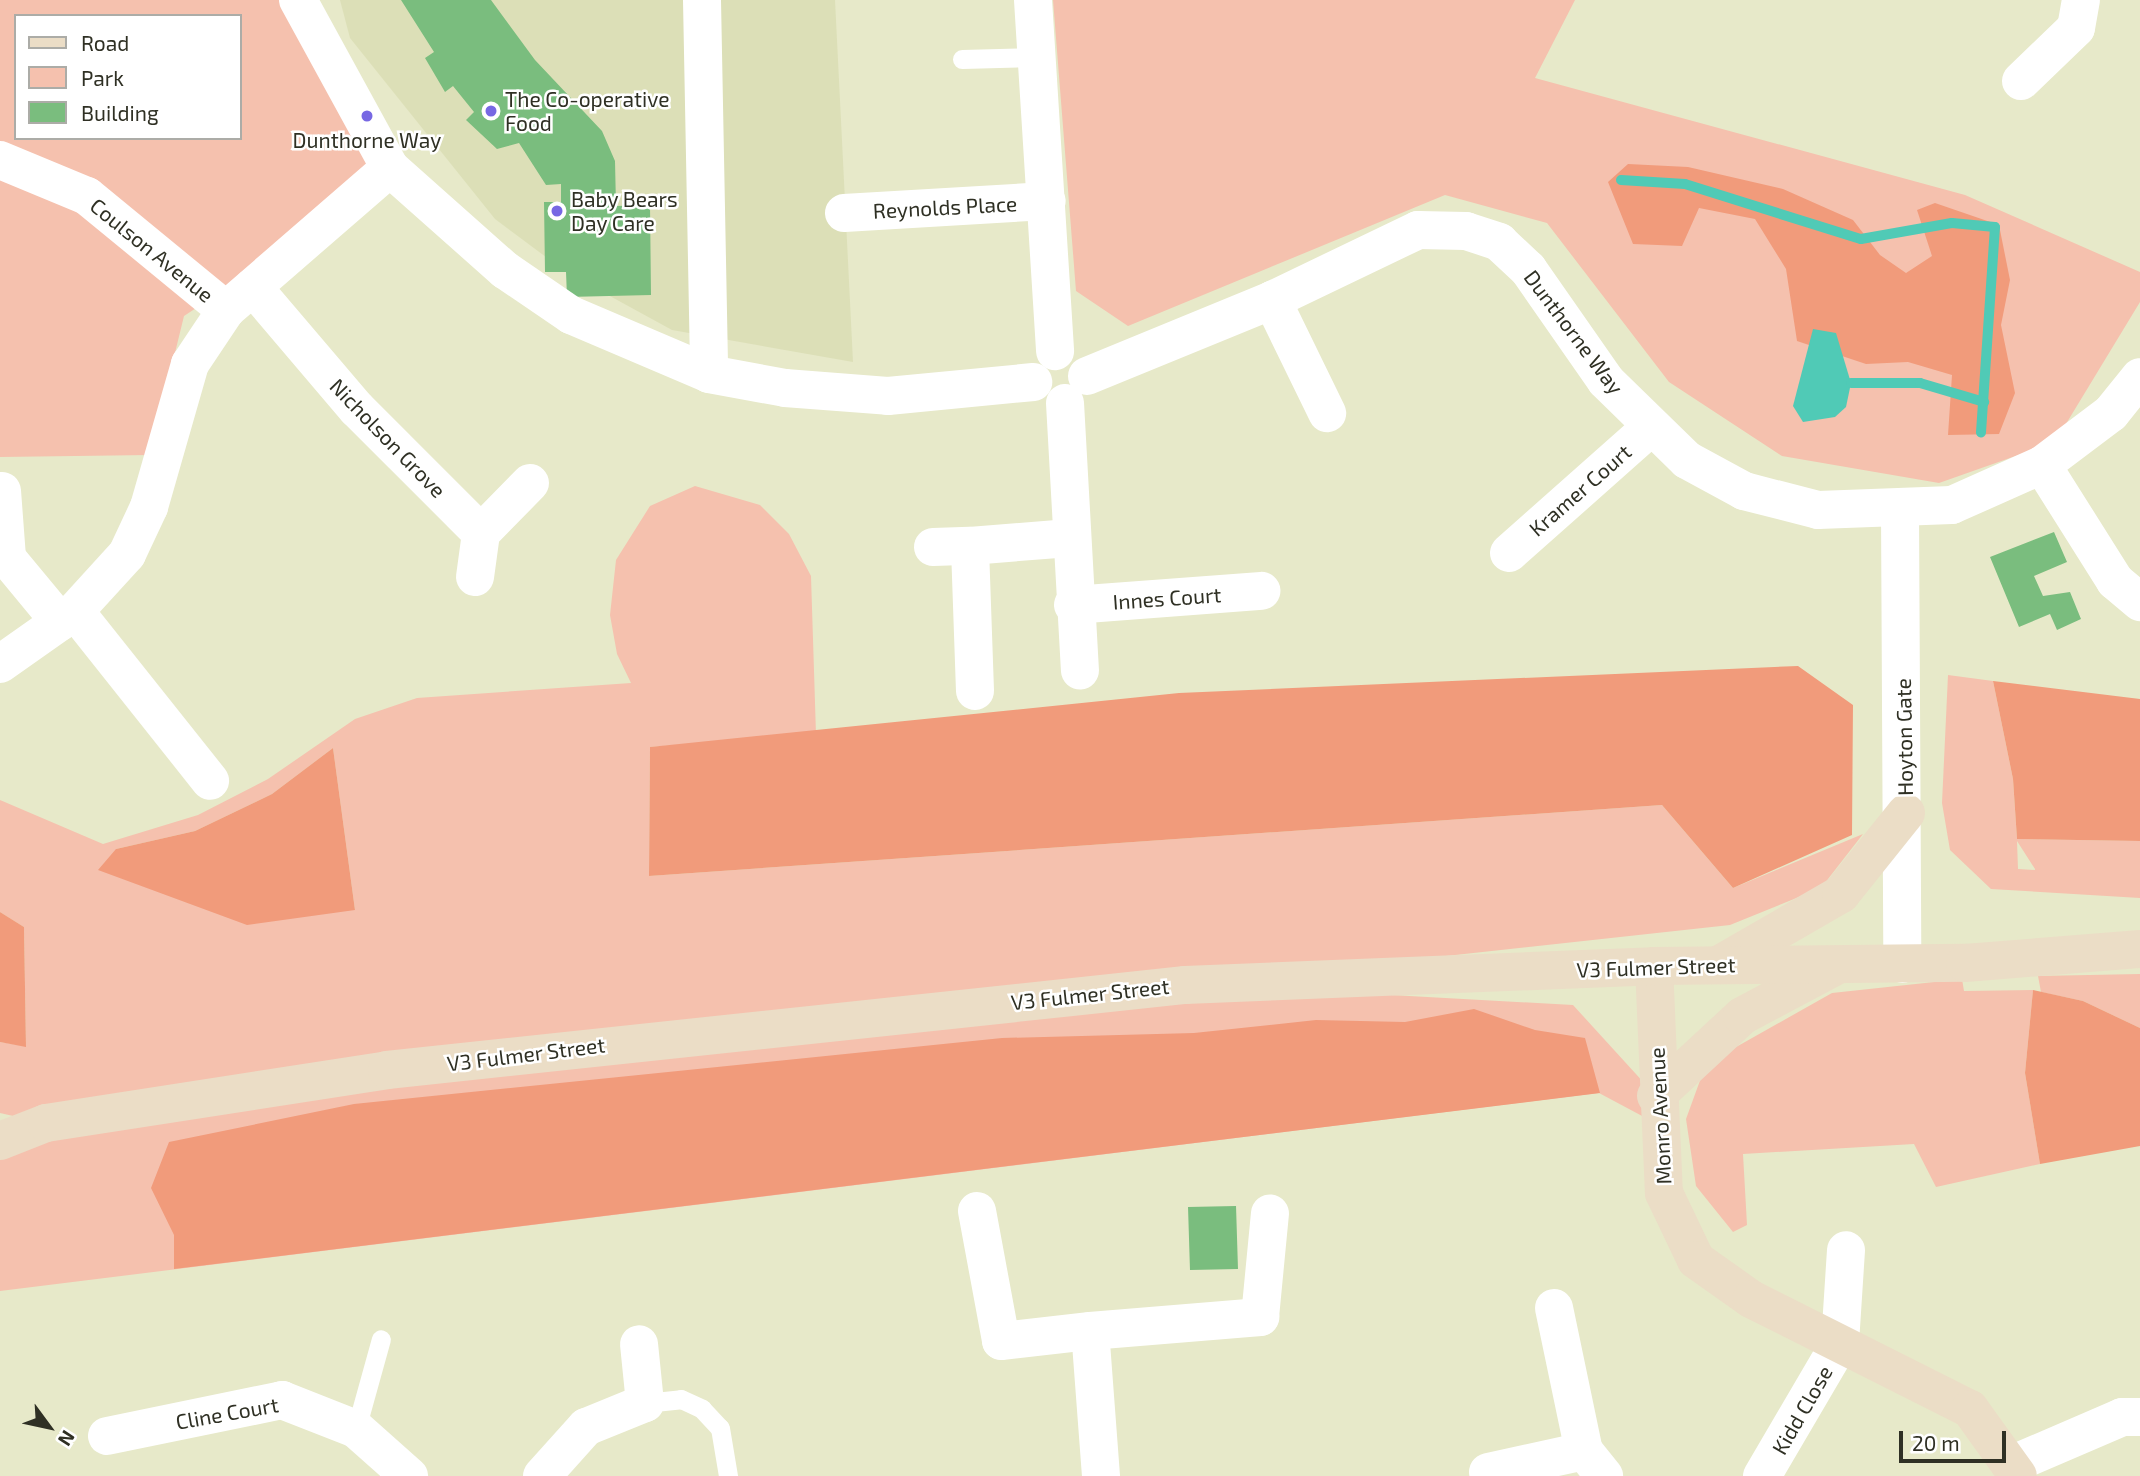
<!DOCTYPE html>
<style>
body{margin:0}
#map{position:relative;width:2140px;height:1476px;overflow:hidden;background:#e7e9c9;font-family:"Exo 2",sans-serif}
div>[style]{position:absolute}
.built>*{inset:0;background:#dcdfb7}
.green>*{inset:0;background:#f5c1ae}
.forest>*{inset:0;background:#f19b7b}
.water>*{inset:0;background:#50cab6}
.stream>*{height:10px;margin:-5px;padding:0 5px;transform-origin:5px;border-radius:5px;background:#50cab6}
.building>*{inset:0;background:#7abd7e}
.lane>*{height:19px;margin:-9.5px;padding:0 9.5px;transform-origin:9.5px;border-radius:9.5px;background:#fff}
.street>*{height:38px;margin:-19px;padding:0 19px;transform-origin:19px;border-radius:19px;background:#fff}
.secondary>*{height:38px;margin:-19px;padding:0 19px;transform-origin:19px;border-radius:19px;background:#ebddc6}
.dots>*{width:19px;height:19px;translate:-50% -50%;box-sizing:border-box;border:4px solid #fff;border-radius:50%}
span{translate:-50% -50%;white-space:nowrap;text-align:center;line-height:1.15;-webkit-text-stroke:5px #fff;paint-order:stroke}
.poi-label{font-size:21px;color:#2f3024}
.left{translate:0 -50%;text-align:left}
.street-label{font-size:21px;color:#2f3024}
.legend{position:absolute;left:14px;top:14px;width:228px;height:126px;box-sizing:border-box;background:#fff;border:2px solid #acaca7;margin:0;padding:9px 12px;list-style:none;font-size:21px;color:#2f3024}
.legend li{display:flex;align-items:center;gap:14px;height:35px}
.legend b{width:35px;border:2px solid #acaca7}
.north{position:absolute;left:14px;top:1392px;width:70px;height:70px;-webkit-text-stroke:5px #fff;paint-order:stroke;rotate:123deg;font-size:19px;font-weight:700;line-height:28px;text-align:center;color:#2f3024}
.north::after{content:'';display:block;margin:auto;width:24px;height:32px;background:#2f3024;clip-path:polygon(50% 0,100% 100%,50% 72%,0 100%)}
.scale{position:absolute;left:1899px;top:1431px;width:107px;height:32px;box-sizing:border-box;border:4px solid #2f3024;border-top:0;padding-left:9px;font-size:21px;line-height:24px;white-space:nowrap;color:#2f3024;-webkit-text-stroke:5px #fff;paint-order:stroke}
</style>
<div id="map">
<div class="built">
<div style="clip-path:polygon(340px 0,835px 0,853px 362px,672px 330px,566px 272px,495px 219px,350px 38px)"></div>
</div>
<div class="green">
<div style="clip-path:polygon(evenodd,0 0,298px 0,390px 168px,343px 211px,184px 316px,150px 455px,0 457px,0 0,16px 16px,240px 16px,240px 138px,16px 138px,16px 16px)"></div>
<div style="clip-path:polygon(1053px 0,1575px 0,1535px 78px,1965px 195px,2140px 272px,2140px 302px,2055px 442px,1939px 483px,1782px 456px,1669px 382px,1547px 223px,1445px 195px,1128px 326px,1076px 291px)"></div>
<div style="clip-path:polygon(evenodd,695px 486px,760px 505px,789px 534px,811px 576px,816px 734px,650px 747px,649px 876px,1662px 805px,1733px 888px,1863px 834px,1821px 888px,1730px 925px,1191px 984px,1573px 1005px,1656px 1096px,1659px 1125px,1599px 1093px,0 1291px,0 1141px,44px 1123px,0 1113px,0 1042px,26px 1046px,24px 927px,0 912px,0 800px,103px 844px,198px 815px,268px 779px,355px 719px,417px 698px,631px 683px,617px 654px,610px 615px,616px 560px,650px 506px,695px 486px,333px 748px,355px 910px,116px 849px,195px 831px,272px 794px,333px 748px)"></div>
<div style="clip-path:polygon(evenodd,1948px 675px,1993px 681px,2013px 779px,2017px 839px,2140px 841px,2140px 898px,1991px 889px,1950px 850px,1942px 803px,1948px 675px,2017px 841px,2035px 869px,2035px 870px,2018px 869px,2017px 841px)"></div>
<div style="clip-path:polygon(2140px 974px,2140px 1028px,2083px 1001px,2041px 992px,2038px 976px)"></div>
<div style="clip-path:polygon(1962px 979px,1964px 991px,2033px 990px,2025px 1073px,2040px 1164px,1936px 1187px,1914px 1144px,1743px 1154px,1747px 1225px,1733px 1232px,1696px 1186px,1686px 1119px,1706px 1064px,1832px 993px)"></div>
</div>
<div class="forest">
<div style="clip-path:polygon(1628px 164px,1688px 167px,1783px 189px,1853px 220px,1880px 255px,1906px 273px,1932px 256px,1917px 210px,1935px 203px,1999px 225px,2010px 280px,2001px 325px,2015px 393px,1999px 434px,1948px 435px,1952px 375px,1908px 362px,1866px 364px,1797px 341px,1786px 269px,1755px 219px,1699px 208px,1682px 246px,1633px 244px,1608px 182px)"></div>
<div style="clip-path:polygon(1798px 666px,1853px 705px,1852px 835px,1733px 888px,1662px 805px,649px 876px,650px 747px,1179px 693px)"></div>
<div style="clip-path:polygon(1993px 681px,2140px 699px,2140px 841px,2017px 839px,2013px 779px)"></div>
<div style="clip-path:polygon(333px 748px,355px 910px,247px 925px,98px 870px,116px 849px,195px 831px,272px 794px)"></div>
<div style="clip-path:polygon(0 912px,24px 927px,26px 1047px,0 1042px)"></div>
<div style="clip-path:polygon(2033px 990px,2083px 1001px,2140px 1028px,2140px 1146px,2040px 1164px,2025px 1073px)"></div>
<div style="clip-path:polygon(1474px 1009px,1535px 1030px,1585px 1038px,1600px 1093px,174px 1269px,174px 1235px,151px 1188px,169px 1142px,354px 1104px,1002px 1038px,1194px 1033px,1316px 1020px,1405px 1022px)"></div>
</div>
<div class="water">
<div style="clip-path:polygon(1813px 329px,1836px 333px,1851px 383px,1846px 407px,1835px 417px,1803px 422px,1793px 406px)"></div>
</div>
<div class="stream">
<div style="left:1621px;top:180px;width:64px;rotate:3.6deg"></div>
<div style="left:1685px;top:184px;width:184px;rotate:17.4deg"></div>
<div style="left:1861px;top:239px;width:92px;rotate:-10deg"></div>
<div style="left:1952px;top:223px;width:43px;rotate:5.3deg"></div>
<div style="left:1995px;top:227px;width:206px;rotate:93.9deg"></div>
<div style="left:1851px;top:383px;width:69px"></div>
<div style="left:1920px;top:383px;width:67px;rotate:16.5deg"></div>
</div>
<div class="building">
<div style="clip-path:polygon(401px 0,491px 0,535px 60px,602px 131px,615px 161px,616px 206px,650px 205px,651px 295px,567px 297px,566px 272px,545px 272px,544px 202px,561px 202px,561px 184px,546px 185px,519px 143px,497px 149px,466px 120px,474px 112px,453px 86px,445px 92px,425px 58px,434px 52px)"></div>
<div style="clip-path:polygon(2054px 532px,2067px 562px,2034px 576px,2043px 596px,2070px 592px,2081px 619px,2057px 630px,2050px 614px,2019px 627px,1990px 557px)"></div>
<div style="clip-path:polygon(1236px 1206px,1238px 1269px,1190px 1270px,1188px 1207px)"></div>
</div>
<div class="lane">
<div style="left:962px;top:59px;width:75px;rotate:-1.5deg"></div>
<div style="left:645px;top:1403px;width:36px;rotate:-6deg"></div>
<div style="left:681px;top:1399px;width:23px;rotate:25deg"></div>
<div style="left:702px;top:1409px;width:26px;rotate:47deg"></div>
<div style="left:720px;top:1428px;width:49px;rotate:80.5deg"></div>
<div style="left:356px;top:1429px;width:93px;rotate:-74.5deg"></div>
</div>
<div class="street">
<div style="left:298px;top:0;width:192px;rotate:61.3deg"></div>
<div style="left:390px;top:168px;width:154px;rotate:41.6deg"></div>
<div style="left:505px;top:270px;width:80px;rotate:34.3deg"></div>
<div style="left:571px;top:315px;width:150px;rotate:23.1deg"></div>
<div style="left:709px;top:374px;width:77px;rotate:10.4deg"></div>
<div style="left:785px;top:388px;width:103px;rotate:4.4deg"></div>
<div style="left:888px;top:396px;width:146px;rotate:-5.5deg"></div>
<div style="left:702px;top:0;width:374px;rotate:88.9deg"></div>
<div style="left:1033px;top:0;width:352px;rotate:86.4deg"></div>
<div style="left:2021px;top:81px;width:76px;rotate:-43.9deg"></div>
<div style="left:2076px;top:28px;width:28px;rotate:-80deg"></div>
<div style="left:0;top:160px;width:94px;rotate:22.5deg"></div>
<div style="left:87px;top:196px;width:180px;rotate:39.4deg"></div>
<div style="left:844px;top:213px;width:203px;rotate:-3.4deg"></div>
<div style="left:253px;top:287px;width:160px;rotate:49.6deg"></div>
<div style="left:357px;top:409px;width:175px;rotate:45deg"></div>
<div style="left:481px;top:533px;width:70px;rotate:-45.6deg"></div>
<div style="left:1272px;top:300px;width:126px;rotate:64deg"></div>
<div style="left:1087px;top:376px;width:200px;rotate:-22.3deg"></div>
<div style="left:1272px;top:300px;width:162px;rotate:-25.6deg"></div>
<div style="left:1418px;top:230px;width:48px;rotate:1.2deg"></div>
<div style="left:1466px;top:231px;width:35px;rotate:18deg"></div>
<div style="left:1499px;top:242px;width:40px;rotate:43deg"></div>
<div style="left:1528px;top:269px;width:136px;rotate:55.1deg"></div>
<div style="left:1606px;top:381px;width:113px;rotate:44.3deg"></div>
<div style="left:1687px;top:460px;width:65px;rotate:28.5deg"></div>
<div style="left:1744px;top:491px;width:76px;rotate:14.4deg"></div>
<div style="left:1818px;top:510px;width:134px;rotate:-2.1deg"></div>
<div style="left:1952px;top:505px;width:98px;rotate:-24deg"></div>
<div style="left:2042px;top:465px;width:86px;rotate:-37deg"></div>
<div style="left:2111px;top:413px;width:46px;rotate:-51.1deg"></div>
<div style="left:1065px;top:403px;width:268px;rotate:86.8deg"></div>
<div style="left:2042px;top:465px;width:137px;rotate:57.8deg"></div>
<div style="left:2115px;top:581px;width:33px;rotate:40deg"></div>
<div style="left:2px;top:491px;width:67px;rotate:85.7deg"></div>
<div style="left:7px;top:558px;width:83px;rotate:50.4deg"></div>
<div style="left:1900px;top:511px;width:453px;rotate:89.7deg"></div>
<div style="left:933px;top:547px;width:37px;rotate:-2deg"></div>
<div style="left:1509px;top:553px;width:190px;rotate:-41.6deg"></div>
<div style="left:475px;top:577px;width:44px;rotate:-82.2deg"></div>
<div style="left:1073px;top:605px;width:189px;rotate:-4.3deg"></div>
<div style="left:75px;top:611px;width:217px;rotate:51.5deg"></div>
<div style="left:0;top:664px;width:92px;rotate:-35.2deg"></div>
<div style="left:75px;top:611px;width:77px;rotate:-47.6deg"></div>
<div style="left:127px;top:554px;width:52px;rotate:-64.9deg"></div>
<div style="left:149px;top:507px;width:149px;rotate:-74deg"></div>
<div style="left:190px;top:364px;width:65px;rotate:-56.3deg"></div>
<div style="left:226px;top:310px;width:217px;rotate:-40.9deg"></div>
<div style="left:975px;top:691px;width:145px;rotate:-92deg"></div>
<div style="left:970px;top:546px;width:100px;rotate:-4.6deg"></div>
<div style="left:977px;top:1211px;width:132px;rotate:79.5deg"></div>
<div style="left:1001px;top:1341px;width:90px;rotate:-6.4deg"></div>
<div style="left:1554px;top:1308px;width:146px;rotate:78.2deg"></div>
<div style="left:1584px;top:1451px;width:32px;rotate:51deg"></div>
<div style="left:107px;top:1436px;width:179px;rotate:-11.6deg"></div>
<div style="left:282px;top:1400px;width:79px;rotate:21.4deg"></div>
<div style="left:356px;top:1429px;width:71px;rotate:41.6deg"></div>
<div style="left:2013px;top:1464px;width:119px;rotate:-23.3deg"></div>
<div style="left:2122px;top:1417px;width:18px"></div>
<div style="left:1488px;top:1472px;width:98px;rotate:-12.3deg"></div>
<div style="left:542px;top:1476px;width:66px;rotate:-48.1deg"></div>
<div style="left:586px;top:1427px;width:64px;rotate:-22.1deg"></div>
<div style="left:645px;top:1403px;width:59px;rotate:-95.8deg"></div>
<div style="left:1101px;top:1476px;width:145px;rotate:-94.3deg"></div>
<div style="left:1090px;top:1331px;width:171px;rotate:-4.7deg"></div>
<div style="left:1260px;top:1317px;width:104px;rotate:-84.5deg"></div>
<div style="left:1762px;top:1476px;width:154px;rotate:-59.6deg"></div>
<div style="left:1840px;top:1343px;width:93px;rotate:-86.3deg"></div>
</div>
<div class="secondary">
<div style="left:1720px;top:964px;width:140px;rotate:-30deg"></div>
<div style="left:1841px;top:894px;width:104px;rotate:-51.3deg"></div>
<div style="left:1654px;top:966px;width:227px;rotate:87.5deg"></div>
<div style="left:1664px;top:1193px;width:74px;rotate:64.5deg"></div>
<div style="left:1696px;top:1260px;width:67px;rotate:35.3deg"></div>
<div style="left:1751px;top:1299px;width:245px;rotate:26.7deg"></div>
<div style="left:1970px;top:1409px;width:82px;rotate:54.4deg"></div>
<div style="left:1656px;top:1096px;width:117px;rotate:-42.9deg"></div>
<div style="left:1742px;top:1016px;width:106px;rotate:-28deg"></div>
<div style="left:0;top:1141px;width:49px;rotate:-21.4deg"></div>
<div style="left:46px;top:1123px;width:345px;rotate:-8.8deg"></div>
<div style="left:387px;top:1070px;width:803px;rotate:-6.08deg"></div>
<div style="left:1185px;top:985px;width:469px;rotate:-2.3deg"></div>
<div style="left:1654px;top:966px;width:311px;rotate:-0.6deg"></div>
<div style="left:1965px;top:963px;width:176px;rotate:-4.6deg"></div>
</div>
<div class="dots">
<div style="left:491px;top:111px;background:#7768e3"></div>
<div style="left:367px;top:116px;background:#7768e3"></div>
<div style="left:557px;top:211px;background:#7768e3"></div>
</div>
<div class="poi-label">
<span class="left" style="left:505px;top:111px">The Co-operative<br>Food</span>
<span style="left:367px;top:140px">Dunthorne Way</span>
<span class="left" style="left:571px;top:211px">Baby Bears<br>Day Care</span>
</div>
<div class="street-label">
<span style="left:945px;top:207px;rotate:-3deg">Reynolds Place</span>
<span style="left:152px;top:250px;rotate:39deg">Coulson Avenue</span>
<span style="left:1574px;top:332px;rotate:53deg">Dunthorne Way</span>
<span style="left:388px;top:438px;rotate:46deg">Nicholson Grove</span>
<span style="left:1580px;top:490px;rotate:-41deg">Kramer Court</span>
<span style="left:1167px;top:598px;rotate:-4deg">Innes Court</span>
<span style="left:1904px;top:737px;rotate:-91deg">Hoyton Gate</span>
<span style="left:1656px;top:967px;rotate:-2deg">V3 Fulmer Street</span>
<span style="left:1090px;top:994px;rotate:-6deg">V3 Fulmer Street</span>
<span style="left:526px;top:1054px;rotate:-7deg">V3 Fulmer Street</span>
<span style="left:1660px;top:1116px;rotate:-93deg">Monro Avenue</span>
<span style="left:1802px;top:1410px;rotate:-60deg">Kidd Close</span>
<span style="left:227px;top:1413px;rotate:-10deg">Cline Court</span>
</div>
<ul class="legend">
<li><b style="height:9px;background:#ebddc6"></b>Road</li>
<li><b style="height:19px;background:#f5c1ae"></b>Park</li>
<li><b style="height:19px;background:#7abd7e"></b>Building</li>
</ul>
<div class="north">N</div>
<div class="scale">20 m</div>
</div>
